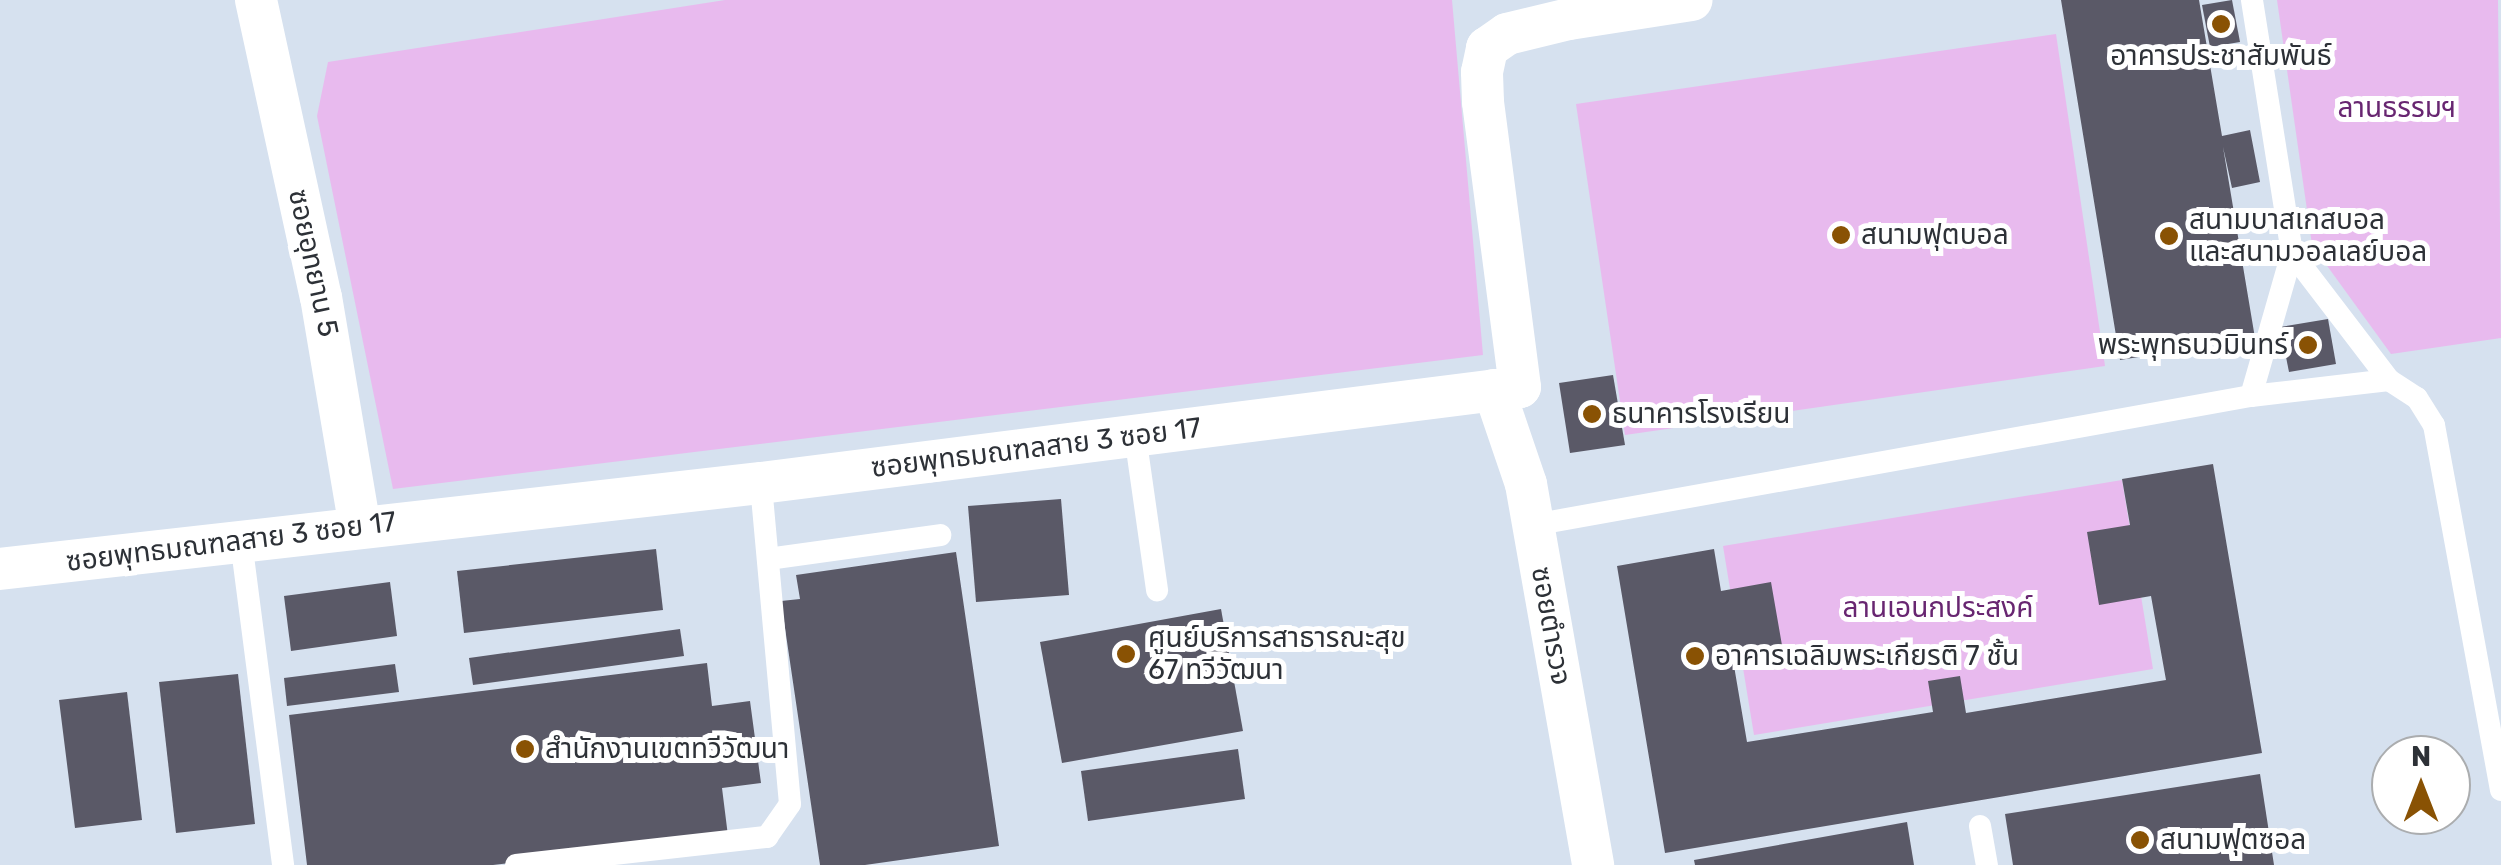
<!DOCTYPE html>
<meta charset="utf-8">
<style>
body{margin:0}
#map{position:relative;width:2501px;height:865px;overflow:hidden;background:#d6e1ef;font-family:Rubik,"Noto Sans Thai",sans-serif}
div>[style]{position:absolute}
.green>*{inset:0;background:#e8baee}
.building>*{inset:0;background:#5a5967}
.service>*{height:22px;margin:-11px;padding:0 11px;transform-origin:11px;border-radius:11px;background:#fff}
.minor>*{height:42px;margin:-21px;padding:0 21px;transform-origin:21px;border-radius:21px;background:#fff}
.dots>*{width:28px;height:28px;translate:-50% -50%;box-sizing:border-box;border:5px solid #fff;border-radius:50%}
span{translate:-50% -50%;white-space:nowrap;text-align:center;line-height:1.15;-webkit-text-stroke:10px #fff;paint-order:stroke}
.poi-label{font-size:28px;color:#2d3137}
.left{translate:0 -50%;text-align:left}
.right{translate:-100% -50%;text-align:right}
.park-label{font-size:28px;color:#682671}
.street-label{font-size:28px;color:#2d3137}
.north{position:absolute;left:2371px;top:735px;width:100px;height:100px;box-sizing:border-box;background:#fff;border:2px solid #abadaf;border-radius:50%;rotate:0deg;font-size:28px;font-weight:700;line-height:40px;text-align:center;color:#2d3137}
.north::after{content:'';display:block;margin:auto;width:35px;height:45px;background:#895204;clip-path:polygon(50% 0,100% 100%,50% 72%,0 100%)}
</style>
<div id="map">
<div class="green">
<div style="clip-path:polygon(725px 0,1452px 0,1483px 355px,393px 489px,317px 116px,328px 62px)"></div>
<div style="clip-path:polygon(2277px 0,2498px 0,2501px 338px,2391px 354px,2312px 245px)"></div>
<div style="clip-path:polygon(2056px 34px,2105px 366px,1625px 435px,1576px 104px)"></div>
<div style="clip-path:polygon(2122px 480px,2153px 669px,1754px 735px,1723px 546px)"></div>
</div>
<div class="building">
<div style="clip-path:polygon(2061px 0,2199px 0,2222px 136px,2250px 130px,2260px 182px,2232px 188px,2223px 147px,2255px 338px,2120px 360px)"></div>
<div style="clip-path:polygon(2232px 0,2240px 42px,2210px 47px,2202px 5px)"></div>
<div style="clip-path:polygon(2328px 319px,2336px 364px,2289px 372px,2280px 327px)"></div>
<div style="clip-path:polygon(1613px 375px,1625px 445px,1570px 453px,1559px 383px)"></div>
<div style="clip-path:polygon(2213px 464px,2262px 753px,1665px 853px,1617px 566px,1714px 549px,1721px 591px,1771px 582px,1783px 651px,1733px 660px,1747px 742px,1933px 712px,1928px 681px,1960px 676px,1966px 713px,2166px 680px,2151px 596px,2099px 605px,2087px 532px,2130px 525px,2122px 479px)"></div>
<div style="clip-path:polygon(1061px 499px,1069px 595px,976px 602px,968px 506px)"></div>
<div style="clip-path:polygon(656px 549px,663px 610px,464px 633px,457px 571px)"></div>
<div style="clip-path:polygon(956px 552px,999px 846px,865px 865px,820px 865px,781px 601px,800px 599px,796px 575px)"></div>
<div style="clip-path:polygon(390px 582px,397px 636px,291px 651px,284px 596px)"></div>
<div style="clip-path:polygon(1221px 609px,1243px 731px,1062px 763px,1040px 642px)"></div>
<div style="clip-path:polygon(680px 629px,684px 656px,473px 685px,469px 658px)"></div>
<div style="clip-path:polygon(707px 663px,712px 706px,750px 701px,761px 783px,722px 788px,728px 836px,493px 865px,307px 865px,289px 715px)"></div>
<div style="clip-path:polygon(395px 664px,399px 692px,287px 706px,284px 678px)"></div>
<div style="clip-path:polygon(238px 674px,255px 824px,176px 833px,159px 682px)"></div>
<div style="clip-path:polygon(127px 692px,142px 820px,75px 828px,59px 700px)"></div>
<div style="clip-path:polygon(1238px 749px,1245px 799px,1088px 821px,1081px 771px)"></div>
<div style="clip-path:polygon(2260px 774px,2274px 865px,2013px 865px,2005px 814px)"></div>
<div style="clip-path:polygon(1907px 822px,1914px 865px,1695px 865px,1694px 860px)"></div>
</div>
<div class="service">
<div style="left:2292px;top:253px;width:160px;rotate:52.6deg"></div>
<div style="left:2251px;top:396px;width:149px;rotate:-74deg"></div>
<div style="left:2292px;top:253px;width:256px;rotate:-99deg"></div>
<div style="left:1135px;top:435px;width:157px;rotate:81.9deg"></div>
<div style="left:1533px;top:525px;width:729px;rotate:-10.19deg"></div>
<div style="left:2251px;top:396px;width:139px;rotate:-6.6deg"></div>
<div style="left:2389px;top:380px;width:33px;rotate:33deg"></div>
<div style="left:2417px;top:398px;width:32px;rotate:58deg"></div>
<div style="left:2434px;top:425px;width:371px;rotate:79.6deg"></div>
<div style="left:241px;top:541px;width:327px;rotate:82.6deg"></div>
<div style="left:768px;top:559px;width:174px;rotate:-7.9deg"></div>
<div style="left:1980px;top:826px;width:40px;rotate:80deg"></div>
<div style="left:516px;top:865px;width:253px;rotate:-6.4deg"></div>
<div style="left:767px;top:837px;width:40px;rotate:-55.1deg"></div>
<div style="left:790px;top:804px;width:322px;rotate:-95.2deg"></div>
</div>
<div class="minor">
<div style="left:256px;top:0;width:304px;rotate:77.7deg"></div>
<div style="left:321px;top:297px;width:233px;rotate:80.4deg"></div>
<div style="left:1494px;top:390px;width:99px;rotate:71.2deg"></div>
<div style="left:1526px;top:484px;width:387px;rotate:80deg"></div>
<div style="left:0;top:569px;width:766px;rotate:-6.45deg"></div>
<div style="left:761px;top:483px;width:765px;rotate:-7.21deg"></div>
<div style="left:1520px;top:387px;width:287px;rotate:-97.4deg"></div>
<div style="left:1483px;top:102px;width:30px;rotate:-92deg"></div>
<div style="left:1482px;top:72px;width:25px;rotate:-78deg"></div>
<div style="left:1487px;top:48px;width:24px;rotate:-35deg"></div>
<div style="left:1507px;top:34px;width:64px;rotate:-13.6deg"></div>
<div style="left:1569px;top:19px;width:124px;rotate:-8.8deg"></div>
</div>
<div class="dots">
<div style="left:2221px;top:24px;background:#895204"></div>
<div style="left:1841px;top:235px;background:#895204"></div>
<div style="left:2169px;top:236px;background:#895204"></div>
<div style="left:2308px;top:345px;background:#895204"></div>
<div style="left:1592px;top:414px;background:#895204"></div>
<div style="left:1126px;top:654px;background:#895204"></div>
<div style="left:1695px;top:656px;background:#895204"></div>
<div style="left:525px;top:749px;background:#895204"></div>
<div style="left:2140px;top:840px;background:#895204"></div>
</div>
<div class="poi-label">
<span style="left:2221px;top:56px">อาคารประชาสัมพันธ์</span>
<span class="left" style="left:2189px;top:236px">สนามบาสเกสบอล<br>และสนามวอลเลย์บอล</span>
<span class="left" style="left:1861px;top:235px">สนามฟุตบอล</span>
<span class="right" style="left:2288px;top:345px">พระพุทธนวมินทร์</span>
<span class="left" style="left:1612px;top:414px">ธนาคารโรงเรียน</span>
<span class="left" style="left:1148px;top:654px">ศูนย์บริการสาธารณะสุข<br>67 ทวีวัฒนา</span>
<span class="left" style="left:1715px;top:656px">อาคารเฉลิมพระเกียรติ 7 ชั้น</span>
<span class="left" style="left:545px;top:749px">สำนักงานเขตทวีวัฒนา</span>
<span class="left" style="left:2160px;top:840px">สนามฟุตซอล</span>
</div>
<div class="park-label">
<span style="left:2397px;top:108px">ลานธรรมฯ</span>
<span style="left:1938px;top:608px">ลานเอนกประสงค์</span>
</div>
<div class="street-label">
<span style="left:313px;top:263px;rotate:78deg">ซอยอุทยาน 5</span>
<span style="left:1036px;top:448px;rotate:-7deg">ซอยพุทธมณฑลสาย 3 ซอย 17</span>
<span style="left:231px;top:542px;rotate:-7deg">ซอยพุทธมณฑลสาย 3 ซอย 17</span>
<span style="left:1551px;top:626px;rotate:80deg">ซอยตำรวจ</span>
</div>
<div class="north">N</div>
</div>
